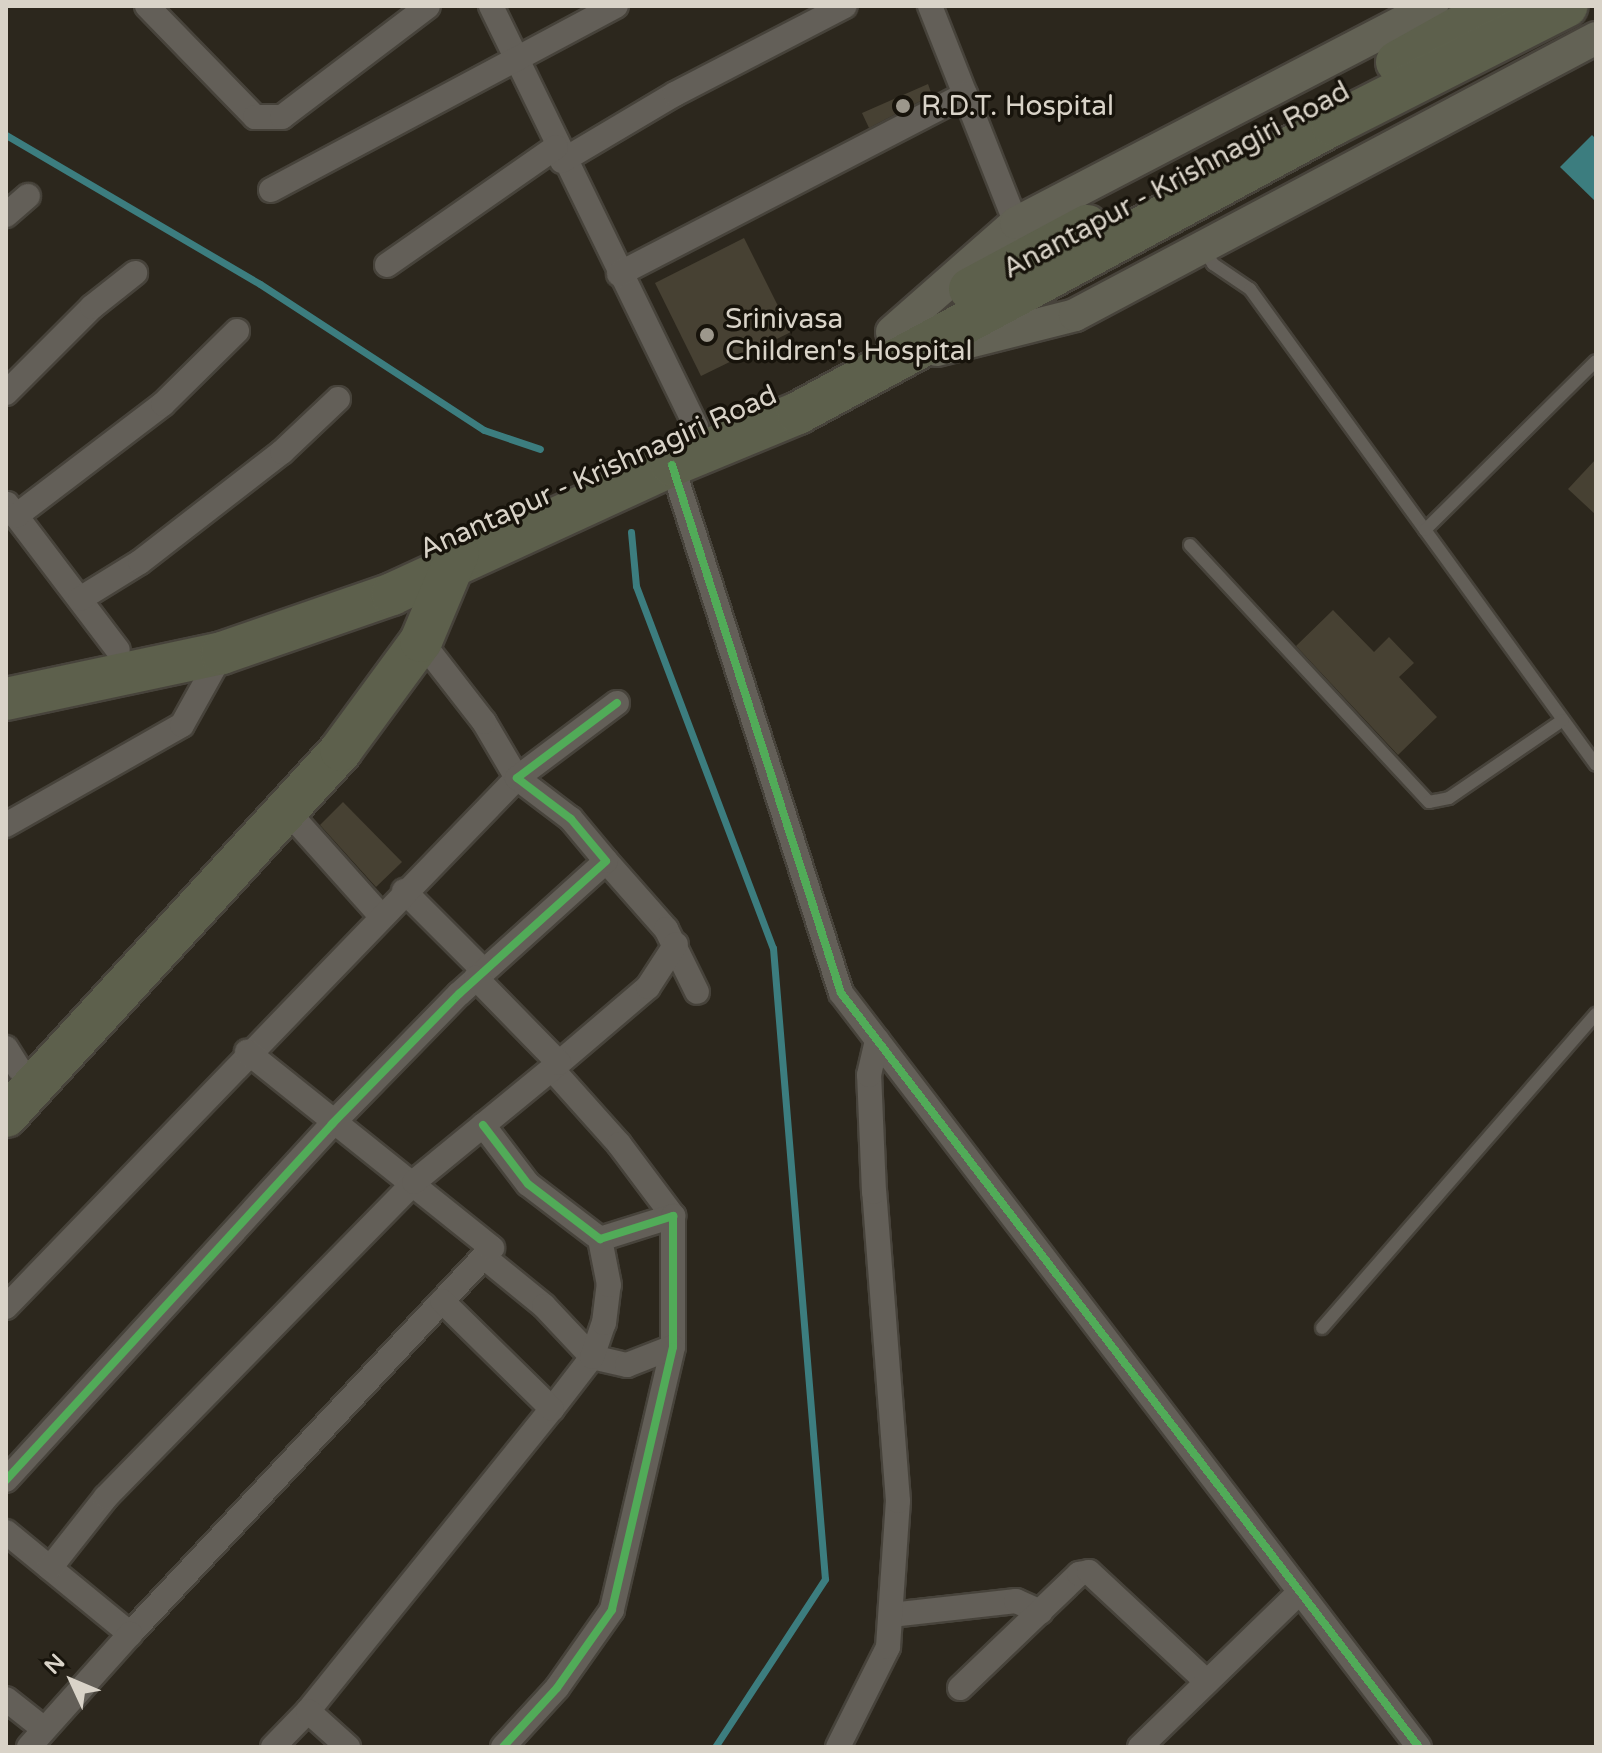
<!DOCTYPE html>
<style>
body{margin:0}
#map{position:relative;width:1602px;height:1753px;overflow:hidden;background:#2c271d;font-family:"Varela Round",sans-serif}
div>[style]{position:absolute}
.water>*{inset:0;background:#3c7d7f}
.stream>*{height:7px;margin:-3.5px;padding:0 3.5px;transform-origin:3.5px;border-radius:3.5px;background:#3c7d7f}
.building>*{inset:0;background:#474133}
.roads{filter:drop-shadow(2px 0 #47433b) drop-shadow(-2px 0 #47433b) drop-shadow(0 2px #47433b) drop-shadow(0 -2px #47433b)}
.lane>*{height:12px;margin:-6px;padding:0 6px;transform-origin:6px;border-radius:6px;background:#635f58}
.street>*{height:24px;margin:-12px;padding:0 12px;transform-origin:12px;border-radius:12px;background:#635f58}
.secondary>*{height:32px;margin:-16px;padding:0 16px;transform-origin:16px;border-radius:16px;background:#636255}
.highway>*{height:42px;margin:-21px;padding:0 21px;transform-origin:21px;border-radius:21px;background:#5d604c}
.cycleway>*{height:8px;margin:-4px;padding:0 4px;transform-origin:4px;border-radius:4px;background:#51ab58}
.dots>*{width:22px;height:22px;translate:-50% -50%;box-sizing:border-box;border:4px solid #17130b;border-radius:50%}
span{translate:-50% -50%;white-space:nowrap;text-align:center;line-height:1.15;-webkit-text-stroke:7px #17130b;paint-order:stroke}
.poi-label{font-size:28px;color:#d9d3c8}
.left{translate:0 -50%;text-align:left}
.street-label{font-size:28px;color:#d9d3c8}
.frame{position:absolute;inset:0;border:8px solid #d9d3c8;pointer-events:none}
.north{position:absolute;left:32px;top:1641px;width:80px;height:80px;-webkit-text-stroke:6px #17130b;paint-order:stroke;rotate:314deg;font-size:22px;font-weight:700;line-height:32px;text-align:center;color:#d9d3c8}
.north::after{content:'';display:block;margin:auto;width:28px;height:36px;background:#d9d3c8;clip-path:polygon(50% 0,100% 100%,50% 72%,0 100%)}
</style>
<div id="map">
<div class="water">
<div style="clip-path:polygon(1592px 135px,1596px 139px,1596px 202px,1560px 167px)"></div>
</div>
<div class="stream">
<div style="left:6px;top:135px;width:294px;rotate:30.4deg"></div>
<div style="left:260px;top:284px;width:267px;rotate:33.1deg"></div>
<div style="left:484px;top:430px;width:59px;rotate:18.7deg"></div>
<div style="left:631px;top:532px;width:54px;rotate:84.7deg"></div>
<div style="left:636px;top:586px;width:387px;rotate:69.3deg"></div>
<div style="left:773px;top:948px;width:633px;rotate:85.29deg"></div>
<div style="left:825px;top:1579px;width:201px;rotate:123.2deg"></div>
</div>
<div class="building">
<div style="clip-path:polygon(928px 84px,932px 95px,869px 128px,862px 113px)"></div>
<div style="clip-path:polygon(744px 238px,791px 332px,701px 376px,655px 283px)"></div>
<div style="clip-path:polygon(1596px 459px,1596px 515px,1568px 489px)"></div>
<div style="clip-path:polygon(1333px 610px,1374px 652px,1389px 637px,1414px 663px,1399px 677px,1437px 717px,1398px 755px,1296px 646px)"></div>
<div style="clip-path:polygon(343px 802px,402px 862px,376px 887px,320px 825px)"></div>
</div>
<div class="roads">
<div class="lane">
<div style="left:1204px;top:250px;width:17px;rotate:57deg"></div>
<div style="left:1213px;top:264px;width:45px;rotate:34deg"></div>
<div style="left:1250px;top:289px;width:588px;rotate:53.99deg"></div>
<div style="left:1425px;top:530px;width:240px;rotate:-44.7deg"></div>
<div style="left:1190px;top:545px;width:351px;rotate:47.1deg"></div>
<div style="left:1429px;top:802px;width:20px;rotate:-11deg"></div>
<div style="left:1449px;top:798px;width:138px;rotate:-34.4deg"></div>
<div style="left:1322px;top:1328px;width:417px;rotate:-48.9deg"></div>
</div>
<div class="street">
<div style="left:147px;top:6px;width:155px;rotate:45.8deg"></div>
<div style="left:255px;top:117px;width:27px"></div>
<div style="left:282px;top:117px;width:183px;rotate:-37.2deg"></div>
<div style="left:491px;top:6px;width:468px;rotate:64deg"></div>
<div style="left:930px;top:6px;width:233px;rotate:68.4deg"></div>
<div style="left:562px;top:161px;width:131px;rotate:-30.7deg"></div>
<div style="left:675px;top:94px;width:191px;rotate:-27.4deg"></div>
<div style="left:271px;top:190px;width:391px;rotate:-28.1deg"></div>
<div style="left:6px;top:215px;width:29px;rotate:-41deg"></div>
<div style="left:387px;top:265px;width:206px;rotate:-34.9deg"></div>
<div style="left:619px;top:274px;width:390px;rotate:-27.4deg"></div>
<div style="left:6px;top:393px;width:122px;rotate:-45deg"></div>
<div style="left:92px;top:307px;width:55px;rotate:-38.3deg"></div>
<div style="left:672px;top:465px;width:554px;rotate:72.25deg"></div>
<div style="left:841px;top:993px;width:950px;rotate:52.53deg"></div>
<div style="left:7px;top:504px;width:183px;rotate:52.8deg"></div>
<div style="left:16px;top:516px;width:185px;rotate:-37.3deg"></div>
<div style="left:163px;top:404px;width:104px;rotate:-44.6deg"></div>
<div style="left:80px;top:599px;width:70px;rotate:-31.7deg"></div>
<div style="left:140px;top:562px;width:180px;rotate:-37.8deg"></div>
<div style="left:282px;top:452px;width:77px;rotate:-43.4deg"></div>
<div style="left:288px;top:812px;width:138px;rotate:48.2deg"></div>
<div style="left:6px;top:825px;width:202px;rotate:-29.6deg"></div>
<div style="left:182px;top:725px;width:82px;rotate:-60.9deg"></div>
<div style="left:606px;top:861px;width:91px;rotate:48.6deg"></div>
<div style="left:666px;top:929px;width:70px;rotate:63.8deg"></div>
<div style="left:404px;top:891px;width:113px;rotate:45deg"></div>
<div style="left:6px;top:1048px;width:25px;rotate:58deg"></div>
<div style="left:559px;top:1063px;width:117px;rotate:-40.5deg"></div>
<div style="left:648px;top:987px;width:51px;rotate:-56.9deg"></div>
<div style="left:552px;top:1069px;width:101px;rotate:48.2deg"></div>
<div style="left:619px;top:1144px;width:90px;rotate:53.1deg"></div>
<div style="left:483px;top:1125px;width:74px;rotate:52.7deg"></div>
<div style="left:528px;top:1184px;width:91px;rotate:37.4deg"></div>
<div style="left:600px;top:1239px;width:77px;rotate:-17.5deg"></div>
<div style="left:673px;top:1216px;width:131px;rotate:90deg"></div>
<div style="left:673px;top:1347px;width:270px;rotate:103.1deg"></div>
<div style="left:612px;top:1610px;width:95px;rotate:125.2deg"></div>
<div style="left:557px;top:1688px;width:80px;rotate:132.5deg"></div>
<div style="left:484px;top:1257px;width:77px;rotate:39.2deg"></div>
<div style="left:544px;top:1306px;width:70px;rotate:46.7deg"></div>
<div style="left:592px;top:1357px;width:36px;rotate:13deg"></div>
<div style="left:627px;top:1365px;width:49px;rotate:-21.4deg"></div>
<div style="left:6px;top:1307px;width:736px;rotate:-45.99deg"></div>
<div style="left:517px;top:778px;width:65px;rotate:-120.5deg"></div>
<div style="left:484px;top:722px;width:103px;rotate:-127.9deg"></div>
<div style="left:552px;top:1409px;width:66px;rotate:-52.4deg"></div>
<div style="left:592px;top:1357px;width:36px;rotate:-71deg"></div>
<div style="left:604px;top:1323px;width:38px;rotate:-83deg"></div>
<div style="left:609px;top:1285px;width:47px;rotate:-101.1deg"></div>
<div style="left:6px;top:1480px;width:483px;rotate:-47.5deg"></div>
<div style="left:332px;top:1124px;width:182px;rotate:-45.7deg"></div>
<div style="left:459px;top:994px;width:198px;rotate:-42.1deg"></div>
<div style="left:606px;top:861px;width:55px;rotate:-129.8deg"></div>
<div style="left:571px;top:819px;width:68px;rotate:-142.8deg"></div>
<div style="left:517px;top:778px;width:125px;rotate:-36.9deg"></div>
<div style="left:6px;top:1532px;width:161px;rotate:39.4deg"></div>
<div style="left:130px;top:1634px;width:529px;rotate:-46.84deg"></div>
<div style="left:492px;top:1248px;width:314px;rotate:-141.3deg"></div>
<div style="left:50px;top:1568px;width:90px;rotate:-51.7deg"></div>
<div style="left:106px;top:1497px;width:441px;rotate:-45.6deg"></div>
<div style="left:414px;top:1182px;width:188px;rotate:-39.4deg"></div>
<div style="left:559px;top:1063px;width:119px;rotate:-134.3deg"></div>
<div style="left:891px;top:1615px;width:126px;rotate:-6.4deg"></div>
<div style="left:1016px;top:1601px;width:27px;rotate:24deg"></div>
<div style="left:960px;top:1688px;width:165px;rotate:-43.8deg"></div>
<div style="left:1079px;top:1574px;width:10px;rotate:-11deg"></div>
<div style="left:1089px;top:1572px;width:161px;rotate:43deg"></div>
<div style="left:6px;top:1699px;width:48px;rotate:38.3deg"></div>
<div style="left:308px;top:1711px;width:388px;rotate:-51.1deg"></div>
<div style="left:552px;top:1409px;width:154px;rotate:-135.5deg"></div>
<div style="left:29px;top:1747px;width:152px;rotate:-48.2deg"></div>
<div style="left:273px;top:1747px;width:50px;rotate:-45.8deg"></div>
<div style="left:308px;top:1711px;width:54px;rotate:42deg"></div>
<div style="left:838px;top:1747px;width:112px;rotate:-63.4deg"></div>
<div style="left:888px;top:1647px;width:146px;rotate:-86.1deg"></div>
<div style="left:898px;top:1501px;width:310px;rotate:-94.4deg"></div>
<div style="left:874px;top:1192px;width:117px;rotate:-92.4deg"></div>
<div style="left:869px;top:1075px;width:36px;rotate:-77deg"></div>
<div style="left:1140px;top:1747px;width:221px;rotate:-44.1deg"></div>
</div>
<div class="secondary">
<div style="left:892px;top:332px;width:165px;rotate:-41.3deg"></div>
<div style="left:1016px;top:223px;width:469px;rotate:-27.5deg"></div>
<div style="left:937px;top:350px;width:142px;rotate:-14.2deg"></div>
<div style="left:1075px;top:315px;width:590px;rotate:-28deg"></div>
</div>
<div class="highway">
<div style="left:1397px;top:62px;width:115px;rotate:-29.2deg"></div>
<div style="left:970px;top:289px;width:133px;rotate:-28.3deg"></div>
<div style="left:6px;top:699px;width:221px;rotate:-12deg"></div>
<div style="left:222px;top:653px;width:180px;rotate:-19.1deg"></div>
<div style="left:392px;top:594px;width:308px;rotate:-24.7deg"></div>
<div style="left:672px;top:465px;width:136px;rotate:-22.4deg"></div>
<div style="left:798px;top:413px;width:607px;rotate:-28.34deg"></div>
<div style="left:1332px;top:125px;width:263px;rotate:-26.9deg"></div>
<div style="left:6px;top:1116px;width:496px;rotate:-47.5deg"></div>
<div style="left:341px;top:750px;width:135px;rotate:-53.7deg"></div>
<div style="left:421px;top:641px;width:95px;rotate:-67.2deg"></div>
</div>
</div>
<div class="cycleway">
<div style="left:672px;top:465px;width:554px;rotate:72.25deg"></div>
<div style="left:841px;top:993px;width:950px;rotate:52.53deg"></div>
<div style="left:483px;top:1125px;width:74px;rotate:52.7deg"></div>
<div style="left:528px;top:1184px;width:91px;rotate:37.4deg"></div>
<div style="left:600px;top:1239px;width:77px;rotate:-17.5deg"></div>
<div style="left:673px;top:1216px;width:131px;rotate:90deg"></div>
<div style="left:673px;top:1347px;width:270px;rotate:103.1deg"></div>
<div style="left:612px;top:1610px;width:95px;rotate:125.2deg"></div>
<div style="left:557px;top:1688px;width:80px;rotate:132.5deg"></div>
<div style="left:6px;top:1480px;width:483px;rotate:-47.5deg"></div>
<div style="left:332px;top:1124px;width:182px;rotate:-45.7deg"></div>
<div style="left:459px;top:994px;width:198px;rotate:-42.1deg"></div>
<div style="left:606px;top:861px;width:55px;rotate:-129.8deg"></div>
<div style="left:571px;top:819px;width:68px;rotate:-142.8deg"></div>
<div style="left:517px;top:778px;width:125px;rotate:-36.9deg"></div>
</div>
<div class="dots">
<div style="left:903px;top:106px;background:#9c978c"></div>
<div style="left:707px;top:335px;background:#9c978c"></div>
</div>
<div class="poi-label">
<span class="left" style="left:921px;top:106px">R.D.T. Hospital</span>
<span class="left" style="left:725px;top:335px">Srinivasa<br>Children's Hospital</span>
</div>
<div class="street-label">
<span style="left:1176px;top:180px;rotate:-28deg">Anantapur - Krishnagiri Road</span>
<span style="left:598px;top:472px;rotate:-24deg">Anantapur - Krishnagiri Road</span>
</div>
<div class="frame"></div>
<div class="north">N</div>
</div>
